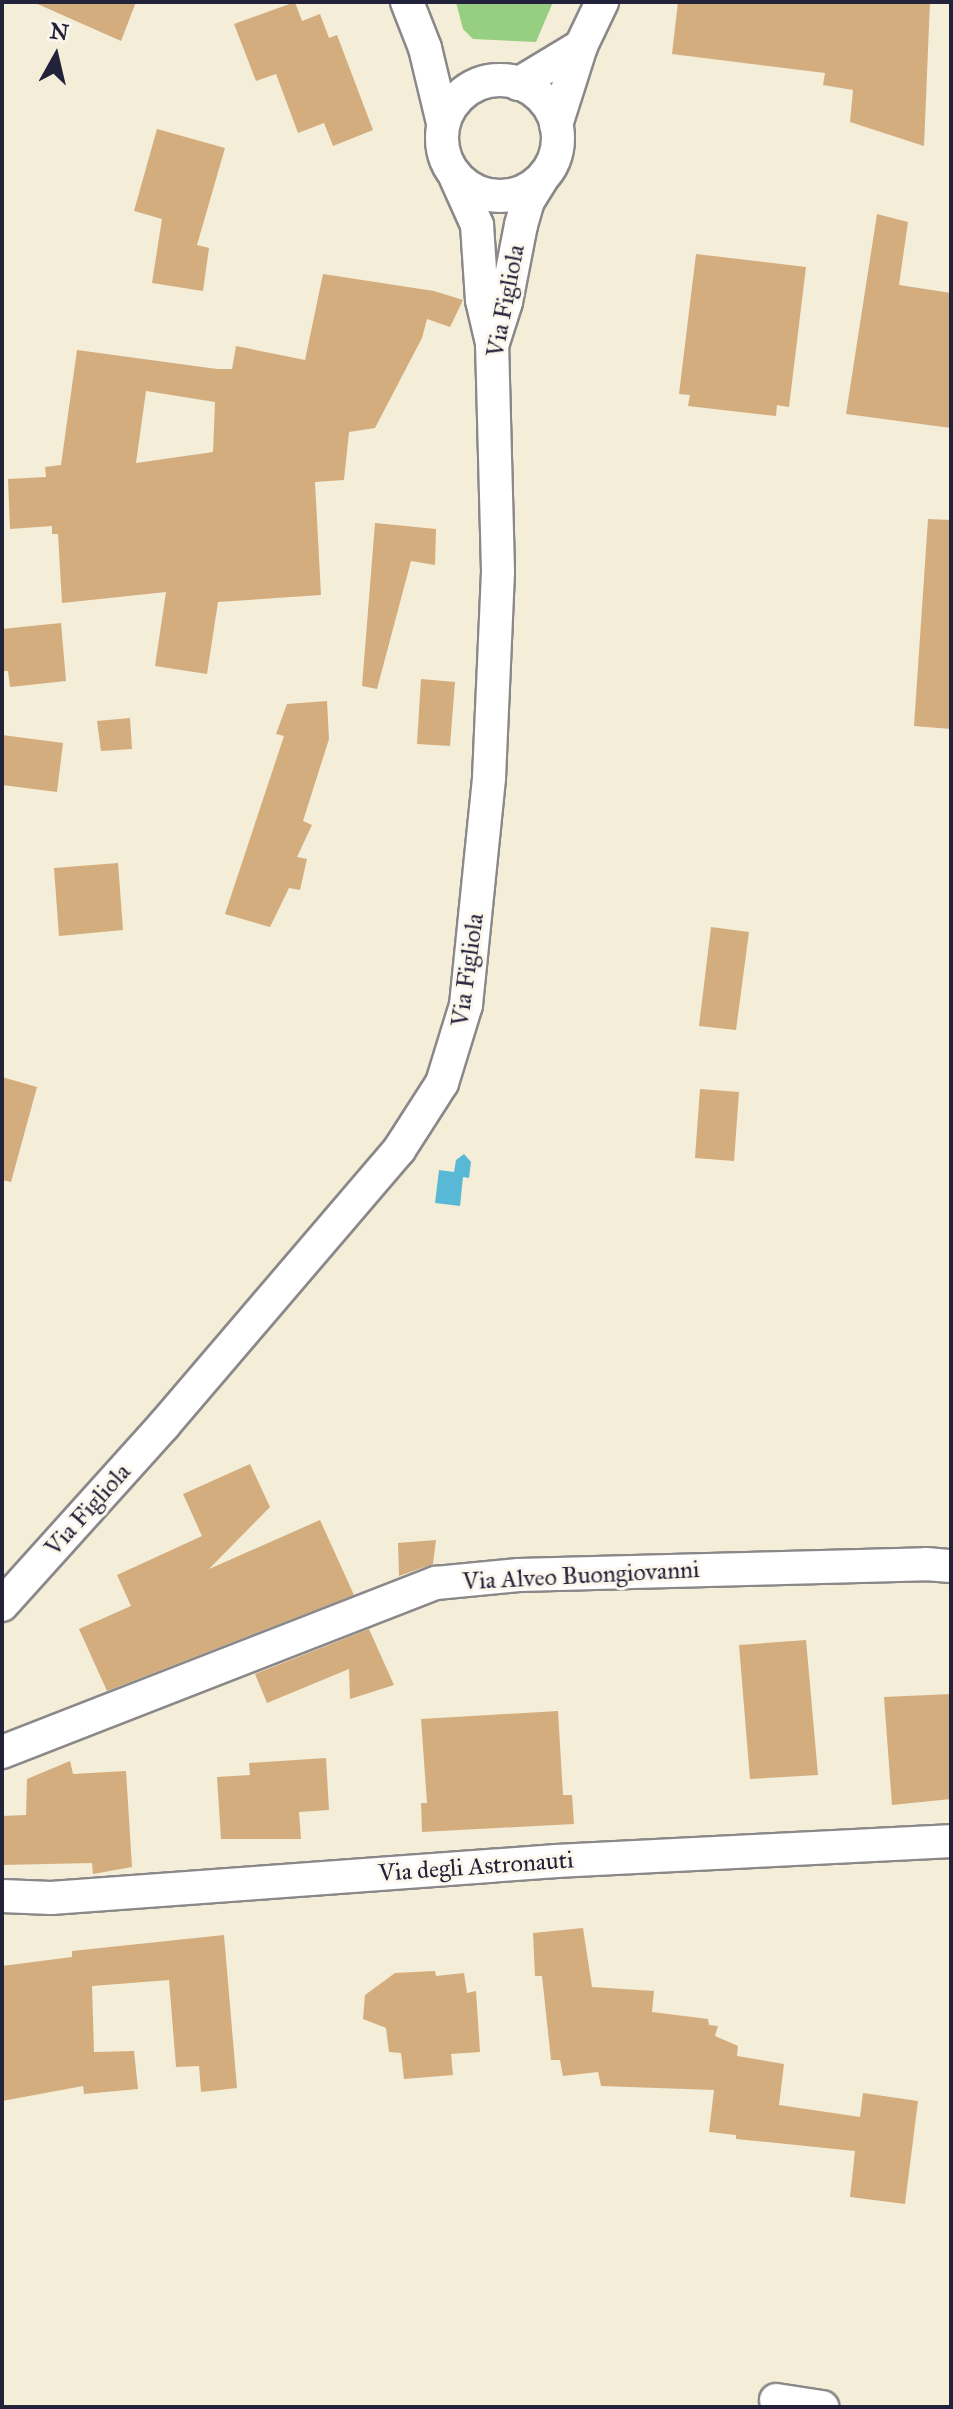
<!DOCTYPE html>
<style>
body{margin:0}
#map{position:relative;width:953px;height:2409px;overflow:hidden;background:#f4edd7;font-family:"IM FELL Great Primer",serif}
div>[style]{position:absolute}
.green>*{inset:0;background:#97cf82}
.water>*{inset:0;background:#58b8d6}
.building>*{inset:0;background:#d4ad7f}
.roads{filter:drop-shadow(2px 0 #8b8889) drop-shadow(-2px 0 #8b8889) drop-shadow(0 2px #8b8889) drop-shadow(0 -2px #8b8889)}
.minor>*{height:32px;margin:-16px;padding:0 16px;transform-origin:16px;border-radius:16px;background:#fff}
.minor>.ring{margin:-16px;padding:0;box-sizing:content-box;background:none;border:32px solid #fff;border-radius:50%}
span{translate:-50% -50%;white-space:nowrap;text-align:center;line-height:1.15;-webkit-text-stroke:6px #fbf7ec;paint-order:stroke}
.street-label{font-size:24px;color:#22223b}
.frame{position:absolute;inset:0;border:4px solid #22223b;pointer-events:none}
.north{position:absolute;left:16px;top:16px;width:80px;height:80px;-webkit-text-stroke:6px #fbf7ec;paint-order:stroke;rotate:8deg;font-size:22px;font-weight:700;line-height:32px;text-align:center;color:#22223b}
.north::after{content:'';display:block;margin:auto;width:28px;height:36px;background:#22223b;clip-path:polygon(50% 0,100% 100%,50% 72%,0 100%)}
</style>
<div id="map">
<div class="green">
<div style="clip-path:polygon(456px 2px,553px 2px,536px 42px,473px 39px,463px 29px)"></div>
</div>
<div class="water">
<div style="clip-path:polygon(464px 1154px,471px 1162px,469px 1178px,463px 1177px,460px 1206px,435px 1203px,439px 1170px,454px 1172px,456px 1160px)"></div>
</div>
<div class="building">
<div style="clip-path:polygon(33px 2px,136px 2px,121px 41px)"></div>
<div style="clip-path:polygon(295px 2px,302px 21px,320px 14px,329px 38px,337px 35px,373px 130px,333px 146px,324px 123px,298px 133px,276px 74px,256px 81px,234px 24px)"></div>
<div style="clip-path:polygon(678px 2px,930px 2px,924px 146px,850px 122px,853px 90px,823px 85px,825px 73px,672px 54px)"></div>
<div style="clip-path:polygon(157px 129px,225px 148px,197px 245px,209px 248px,203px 291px,152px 283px,162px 219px,134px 211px)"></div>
<div style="clip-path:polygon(877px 214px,908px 222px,899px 285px,951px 293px,951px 428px,846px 414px)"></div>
<div style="clip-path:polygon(696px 254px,806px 267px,789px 407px,777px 405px,776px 416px,688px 406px,690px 395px,679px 394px)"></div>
<div style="clip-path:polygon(evenodd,323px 274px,434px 291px,463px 300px,450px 327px,427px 319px,422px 338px,375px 428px,349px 432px,344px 480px,315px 482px,321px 595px,218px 602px,207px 674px,155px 666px,166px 592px,62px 603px,58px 534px,52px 534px,52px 526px,10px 529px,8px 479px,46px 477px,45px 467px,61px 465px,77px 350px,217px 369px,232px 369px,236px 346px,305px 360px,323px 274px,146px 391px,215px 402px,213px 452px,136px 463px,146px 391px)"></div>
<div style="clip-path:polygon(928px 519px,951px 520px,951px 729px,914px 726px)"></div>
<div style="clip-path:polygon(375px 523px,436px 529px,435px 565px,411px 561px,377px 689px,362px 686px)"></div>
<div style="clip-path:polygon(61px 623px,66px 681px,10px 687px,8px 671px,2px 671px,2px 629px)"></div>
<div style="clip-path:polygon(421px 679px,455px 682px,450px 746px,417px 744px)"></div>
<div style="clip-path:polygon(327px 701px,329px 739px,303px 821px,312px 825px,297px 857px,307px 859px,300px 890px,289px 888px,270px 927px,225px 914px,284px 736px,276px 734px,287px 704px)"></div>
<div style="clip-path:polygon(130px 718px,132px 749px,101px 751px,97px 721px)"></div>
<div style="clip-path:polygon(2px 735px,63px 743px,57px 792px,2px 785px)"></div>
<div style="clip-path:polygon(118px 863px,123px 930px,59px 936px,54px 868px)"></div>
<div style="clip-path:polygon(711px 927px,749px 932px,736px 1030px,699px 1026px)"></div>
<div style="clip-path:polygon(2px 1077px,37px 1087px,11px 1182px,2px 1180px)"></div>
<div style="clip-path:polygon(700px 1089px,739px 1092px,734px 1161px,695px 1158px)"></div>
<div style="clip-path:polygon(250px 1464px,270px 1507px,209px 1569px,320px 1520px,354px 1595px,107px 1691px,79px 1629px,131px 1606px,117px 1575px,202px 1536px,183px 1494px)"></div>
<div style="clip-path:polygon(436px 1540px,433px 1564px,399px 1576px,398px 1543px)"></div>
<div style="clip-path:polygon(369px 1629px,394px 1685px,350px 1699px,349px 1669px,267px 1703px,255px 1674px)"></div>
<div style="clip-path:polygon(806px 1640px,818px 1775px,750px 1779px,739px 1645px)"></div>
<div style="clip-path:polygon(951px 1694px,951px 1799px,892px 1805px,884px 1697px)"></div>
<div style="clip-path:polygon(558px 1711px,563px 1795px,572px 1795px,574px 1824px,422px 1832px,421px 1803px,427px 1803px,421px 1719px)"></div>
<div style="clip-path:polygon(326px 1758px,329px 1810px,299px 1812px,301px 1839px,221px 1839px,217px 1777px,250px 1775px,249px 1763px)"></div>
<div style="clip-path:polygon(70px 1761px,73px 1774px,126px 1771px,132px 1867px,93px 1874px,92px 1863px,2px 1865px,2px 1816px,26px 1815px,27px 1779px)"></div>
<div style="clip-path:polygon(583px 1928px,592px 1987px,654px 1991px,652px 2012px,708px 2019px,709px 2025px,718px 2026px,715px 2036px,738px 2046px,737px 2056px,784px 2064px,779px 2105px,860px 2117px,863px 2093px,918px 2101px,905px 2204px,850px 2197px,855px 2151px,736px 2139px,736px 2135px,709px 2132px,714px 2090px,601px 2086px,598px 2072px,563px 2076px,560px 2060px,551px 2060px,542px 1976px,535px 1976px,533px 1933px)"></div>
<div style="clip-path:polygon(224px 1935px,237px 2088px,201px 2092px,199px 2066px,176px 2067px,169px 1980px,92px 1986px,94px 2052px,134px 2051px,138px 2089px,84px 2094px,83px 2086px,2px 2101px,2px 1966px,72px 1957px,72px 1951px)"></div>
<div style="clip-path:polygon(435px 1971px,436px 1976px,464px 1973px,467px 1993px,476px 1991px,480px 2052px,451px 2054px,453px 2075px,404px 2079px,401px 2053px,389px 2052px,386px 2028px,363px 2019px,365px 1995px,395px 1973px)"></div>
</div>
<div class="roads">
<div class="minor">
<div style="left:407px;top:2px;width:49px;rotate:68.6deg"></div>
<div style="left:425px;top:48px;width:77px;rotate:76.5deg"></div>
<div class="ring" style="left:442px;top:80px;width:84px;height:84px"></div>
<div style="left:518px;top:84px;width:74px;rotate:-31.1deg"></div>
<div style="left:556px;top:125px;width:83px;rotate:-72.4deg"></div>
<div style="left:581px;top:46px;width:49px;rotate:-64.5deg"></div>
<div style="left:455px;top:176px;width:54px;rotate:65.8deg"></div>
<div style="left:477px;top:225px;width:75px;rotate:86.2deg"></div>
<div style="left:482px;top:300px;width:44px;rotate:76.9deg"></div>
<div style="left:2px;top:1605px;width:242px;rotate:-48deg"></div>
<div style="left:164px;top:1425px;width:362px;rotate:-49.5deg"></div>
<div style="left:399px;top:1150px;width:80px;rotate:-57.3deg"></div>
<div style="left:442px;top:1083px;width:82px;rotate:-72.9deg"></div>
<div style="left:466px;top:1005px;width:228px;rotate:-84.2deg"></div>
<div style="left:489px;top:778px;width:207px;rotate:-87.5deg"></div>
<div style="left:498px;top:571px;width:225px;rotate:-91.5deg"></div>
<div style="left:492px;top:346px;width:46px;rotate:-72.3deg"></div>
<div style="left:506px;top:302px;width:78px;rotate:-79deg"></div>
<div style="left:521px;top:225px;width:25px;rotate:-74deg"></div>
<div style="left:528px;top:201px;width:25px;rotate:-58deg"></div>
<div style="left:2px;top:1752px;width:466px;rotate:-21.3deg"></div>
<div style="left:436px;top:1583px;width:83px;rotate:-5.5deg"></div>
<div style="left:519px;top:1575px;width:407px;rotate:-1.5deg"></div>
<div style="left:926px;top:1564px;width:25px;rotate:5deg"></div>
<div style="left:2px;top:1896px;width:49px;rotate:2.3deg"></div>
<div style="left:51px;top:1898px;width:507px;rotate:-4.18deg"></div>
<div style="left:557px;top:1861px;width:395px;rotate:-2.9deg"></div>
<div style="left:776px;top:2400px;width:47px;rotate:8.7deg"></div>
</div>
</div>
<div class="street-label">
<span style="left:506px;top:301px;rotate:-79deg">Via Figliola</span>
<span style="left:468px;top:970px;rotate:-82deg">Via Figliola</span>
<span style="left:88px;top:1510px;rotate:-48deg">Via Figliola</span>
<span style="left:581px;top:1576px;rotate:-3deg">Via Alveo Buongiovanni</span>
<span style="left:476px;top:1867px;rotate:-4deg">Via degli Astronauti</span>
</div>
<div class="frame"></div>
<div class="north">N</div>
</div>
